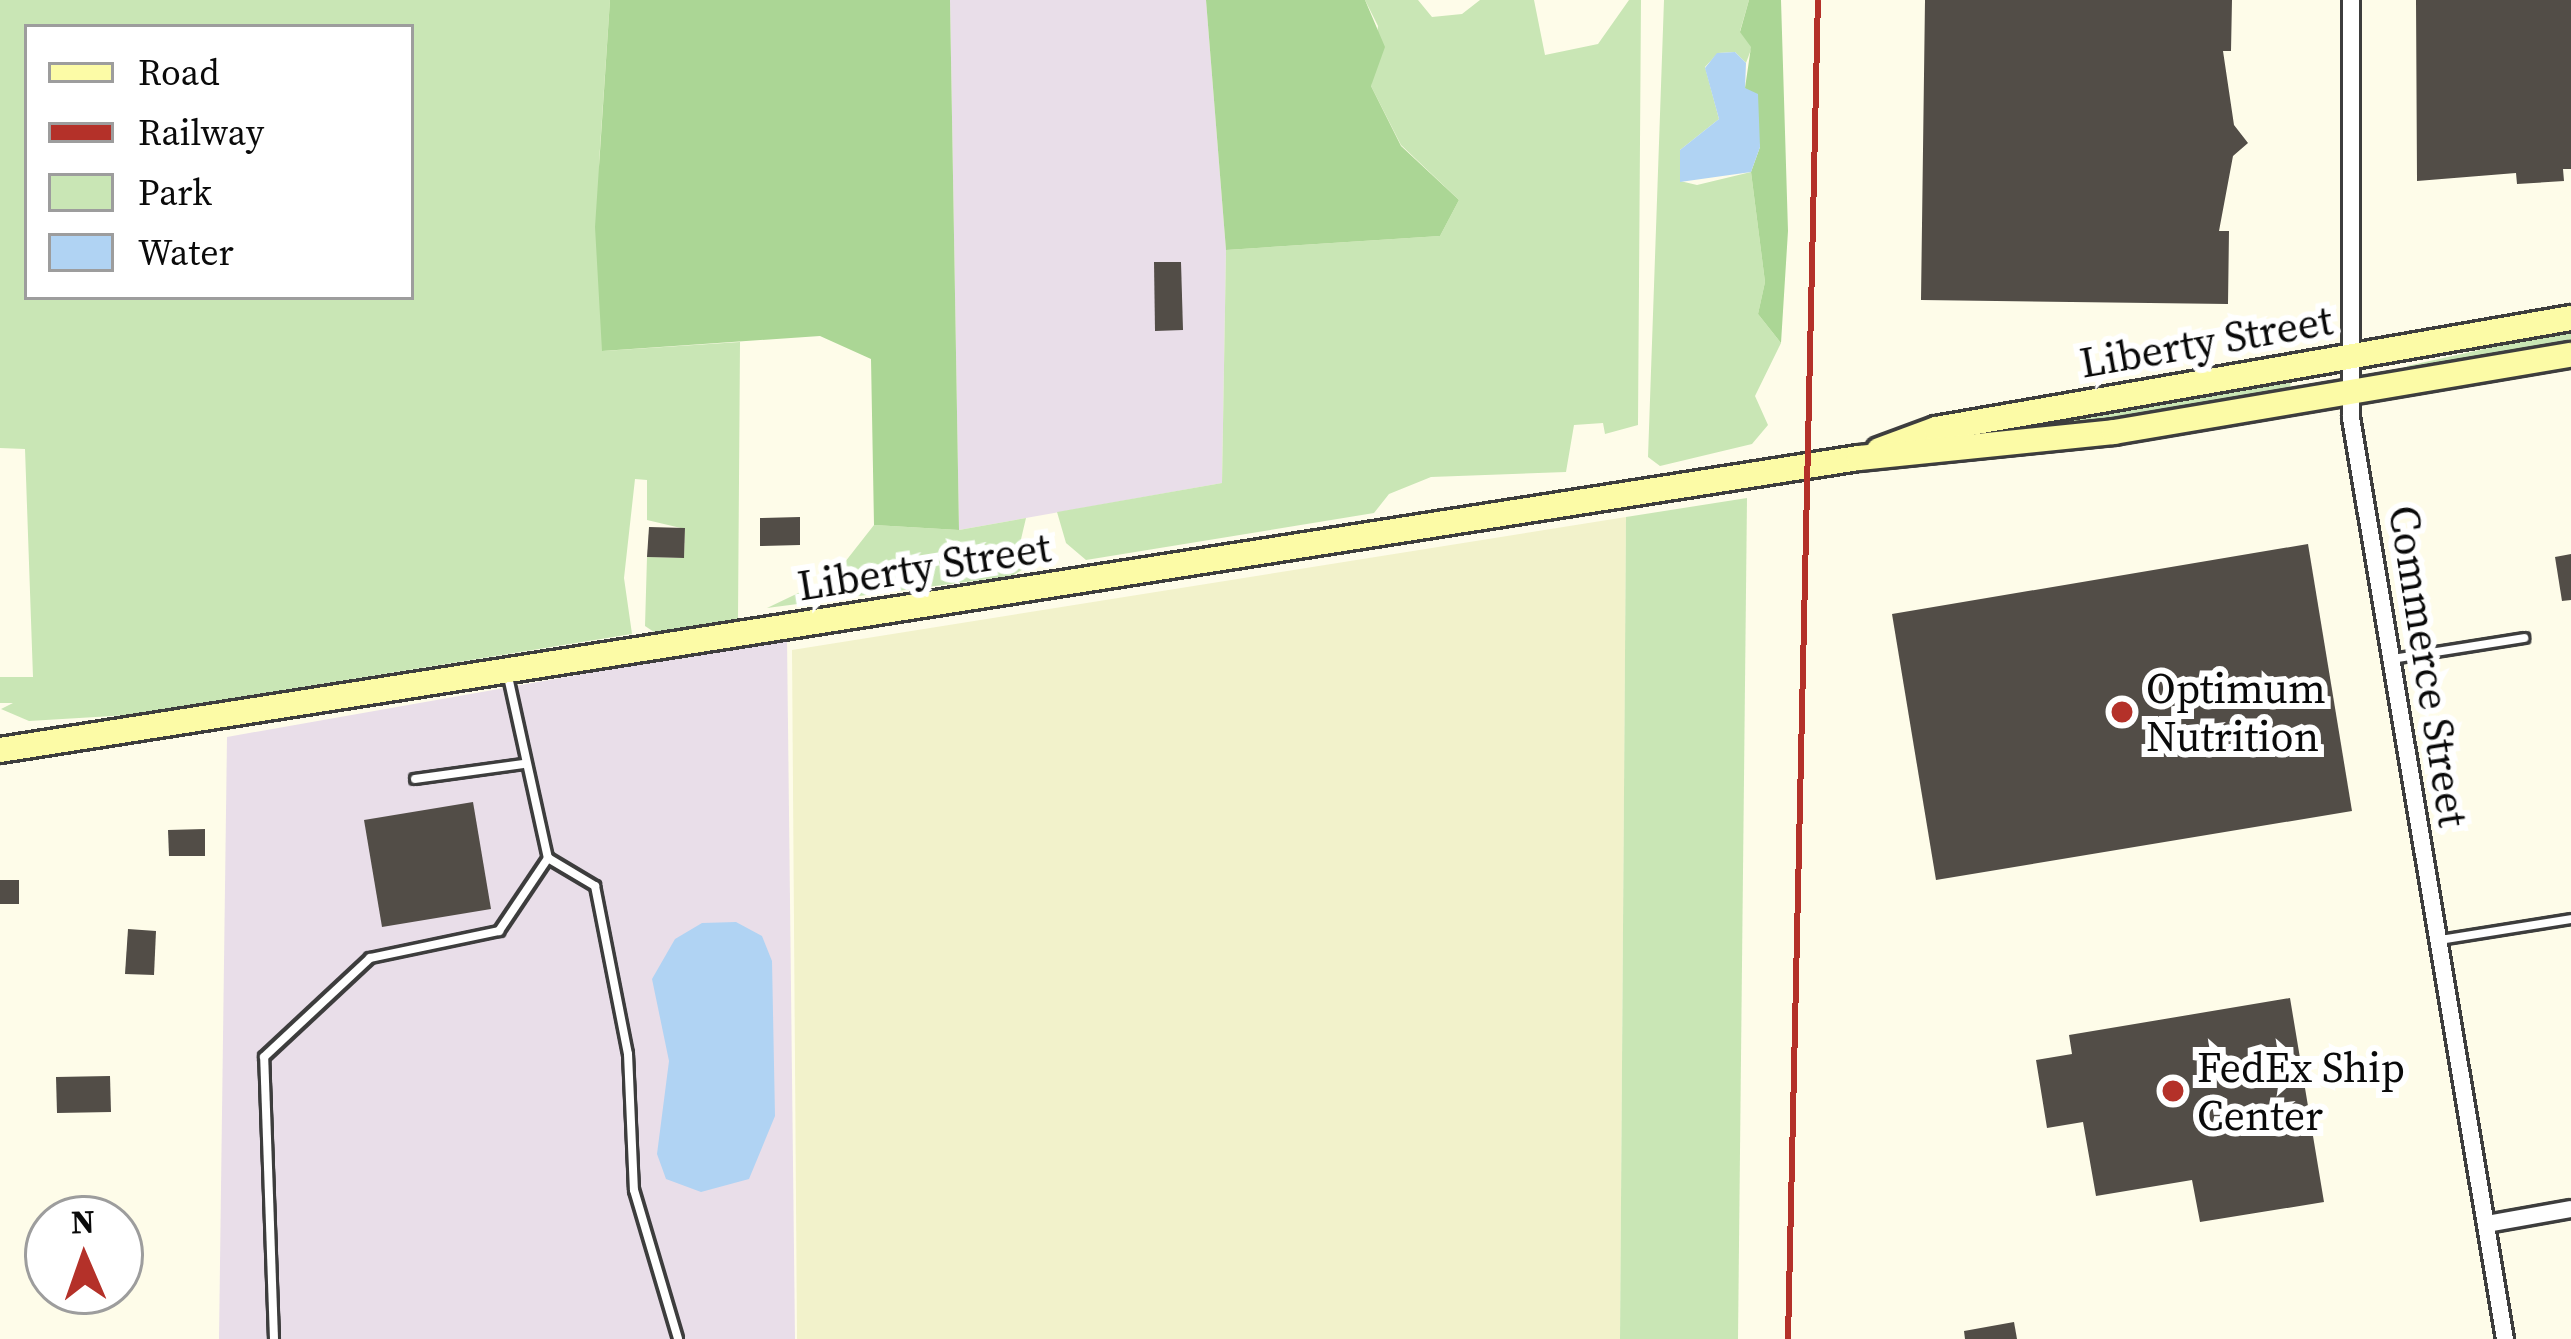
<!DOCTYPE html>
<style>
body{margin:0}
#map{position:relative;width:2571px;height:1339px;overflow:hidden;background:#fefce9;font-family:"Source Serif 4",serif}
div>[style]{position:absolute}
.industrial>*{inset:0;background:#e9dee9}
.farmland>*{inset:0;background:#f2f2cb}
.green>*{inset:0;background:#c9e6b5}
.forest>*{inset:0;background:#abd695}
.water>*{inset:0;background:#b0d3f3}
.building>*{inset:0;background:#524d47}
.roads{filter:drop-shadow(3px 0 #3d3d3d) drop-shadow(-3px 0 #3d3d3d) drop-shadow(0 3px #3d3d3d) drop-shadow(0 -3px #3d3d3d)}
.lane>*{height:8px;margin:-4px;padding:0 4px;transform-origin:4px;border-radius:4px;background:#fff}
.street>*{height:16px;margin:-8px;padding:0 8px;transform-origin:8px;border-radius:8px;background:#fff}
.secondary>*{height:24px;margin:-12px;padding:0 12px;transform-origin:12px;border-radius:12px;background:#fcfba6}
.rail>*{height:6px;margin:-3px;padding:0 3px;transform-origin:3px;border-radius:3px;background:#b43129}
.dots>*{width:33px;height:33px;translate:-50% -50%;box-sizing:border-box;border:6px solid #fff;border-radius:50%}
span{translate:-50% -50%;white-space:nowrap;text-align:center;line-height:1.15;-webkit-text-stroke:12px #fff;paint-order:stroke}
.street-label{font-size:42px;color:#0a0a0a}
.poi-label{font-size:42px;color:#0a0a0a}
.left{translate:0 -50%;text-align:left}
.legend{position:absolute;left:24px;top:24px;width:390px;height:276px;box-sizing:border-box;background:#fff;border:3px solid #9d9d9d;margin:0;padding:15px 21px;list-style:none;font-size:36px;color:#0a0a0a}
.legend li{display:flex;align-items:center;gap:24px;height:60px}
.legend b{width:60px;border:3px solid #9d9d9d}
.north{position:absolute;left:24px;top:1195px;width:120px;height:120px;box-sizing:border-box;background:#fff;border:3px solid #9d9d9d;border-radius:50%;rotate:358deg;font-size:33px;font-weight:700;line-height:48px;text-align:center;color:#0a0a0a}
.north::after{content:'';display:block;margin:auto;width:42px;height:54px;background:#b43129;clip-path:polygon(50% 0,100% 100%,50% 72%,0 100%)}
</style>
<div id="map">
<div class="industrial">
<div style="clip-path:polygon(950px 0,1206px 0,1226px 250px,1222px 483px,959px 530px)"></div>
<div style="clip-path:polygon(787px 638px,795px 1339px,219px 1339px,227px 737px)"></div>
</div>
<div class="farmland">
<div style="clip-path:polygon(1626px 517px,1620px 1339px,797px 1339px,792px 650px)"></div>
</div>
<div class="green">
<div style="clip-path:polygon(evenodd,0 0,610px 0,599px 163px,603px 351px,740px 342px,738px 619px,657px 634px,645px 626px,647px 557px,684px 558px,685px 529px,647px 520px,647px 480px,635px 479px,624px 578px,632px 634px,129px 715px,29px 721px,1px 709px,13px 703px,0 703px,0 677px,33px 677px,25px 449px,0 448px,0 0,27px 27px,411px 27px,411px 297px,27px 297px,27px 27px)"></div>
<div style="clip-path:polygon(1365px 0,1418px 0,1432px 17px,1462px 14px,1480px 0,1534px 0,1545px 55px,1598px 44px,1629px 0,1641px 0,1638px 425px,1605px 434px,1603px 423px,1574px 425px,1566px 472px,1431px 477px,1389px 494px,1374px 513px,1086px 560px,1066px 543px,1057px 512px,1222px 483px,1226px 250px,1440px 236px,1459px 200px,1401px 145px,1371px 86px,1378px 26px)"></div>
<div style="clip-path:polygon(1664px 0,1749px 0,1740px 31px,1752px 47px,1746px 63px,1735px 52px,1718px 53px,1705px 67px,1719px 119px,1680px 150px,1680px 181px,1697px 185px,1751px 172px,1765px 282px,1758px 314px,1781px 343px,1755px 396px,1768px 425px,1752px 444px,1660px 466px,1648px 457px)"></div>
<div style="clip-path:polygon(2571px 330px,2571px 343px,2406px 371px,2407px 366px)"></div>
<div style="clip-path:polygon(2291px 375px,2290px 392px,1933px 444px,2074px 412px)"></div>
<div style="clip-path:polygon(1747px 498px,1738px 1339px,1620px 1339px,1626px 517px)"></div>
<div style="clip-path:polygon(1026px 518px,1018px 552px,1030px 565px,1012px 576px,767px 608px,834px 576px,874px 525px,959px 530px)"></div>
</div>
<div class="forest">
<div style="clip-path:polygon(610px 0,950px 0,959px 530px,874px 525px,871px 359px,820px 336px,602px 351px,595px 227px)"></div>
<div style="clip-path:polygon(1206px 0,1365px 0,1385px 47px,1371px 86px,1401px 146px,1459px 200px,1440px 236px,1226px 250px)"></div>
<div style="clip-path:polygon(1749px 0,1781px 0,1788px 231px,1781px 343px,1758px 314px,1765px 282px,1751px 172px,1760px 147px,1745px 88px,1751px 47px,1740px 32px)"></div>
</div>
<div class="water">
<div style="clip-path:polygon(1735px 52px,1746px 63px,1745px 88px,1758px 94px,1760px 147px,1751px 172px,1680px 182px,1680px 150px,1719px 119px,1705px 68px,1717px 53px)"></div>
<div style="clip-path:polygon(736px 922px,762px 936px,772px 961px,775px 1116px,749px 1179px,701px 1192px,666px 1179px,657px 1154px,669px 1061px,652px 979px,675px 939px,702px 923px)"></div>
</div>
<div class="building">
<div style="clip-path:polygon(1925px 0,2232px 0,2231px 51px,2223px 51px,2234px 125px,2248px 143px,2233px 156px,2219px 231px,2229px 231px,2228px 304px,1921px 300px)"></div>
<div style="clip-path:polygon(2416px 0,2571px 0,2571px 169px,2563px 169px,2564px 181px,2517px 184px,2516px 173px,2417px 181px)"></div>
<div style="clip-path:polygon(1154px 262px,1181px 262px,1183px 330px,1155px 331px)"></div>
<div style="clip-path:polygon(800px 517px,800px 545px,760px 546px,760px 518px)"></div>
<div style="clip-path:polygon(649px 527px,685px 528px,684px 558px,647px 557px)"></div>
<div style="clip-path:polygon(2308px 544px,2352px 811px,1936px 880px,1892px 614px)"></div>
<div style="clip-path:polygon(2571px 554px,2571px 600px,2562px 601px,2555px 557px)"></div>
<div style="clip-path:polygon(473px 802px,491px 909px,382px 927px,364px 820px)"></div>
<div style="clip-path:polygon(205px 829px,205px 856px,169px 856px,168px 830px)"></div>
<div style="clip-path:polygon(0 880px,19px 880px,19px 904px,0 904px)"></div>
<div style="clip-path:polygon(128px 929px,156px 931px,154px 975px,125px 974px)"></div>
<div style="clip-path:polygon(2290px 998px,2324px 1202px,2200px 1222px,2192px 1180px,2096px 1196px,2083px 1122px,2047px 1128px,2036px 1060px,2072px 1054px,2069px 1035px)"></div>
<div style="clip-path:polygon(110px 1076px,111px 1112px,57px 1113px,56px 1077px)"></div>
<div style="clip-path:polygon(2014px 1322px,2017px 1339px,1965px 1339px,1964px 1331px)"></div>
</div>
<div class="roads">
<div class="lane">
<div style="left:2392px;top:659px;width:134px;rotate:-9deg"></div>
<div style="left:507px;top:672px;width:190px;rotate:77.6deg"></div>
<div style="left:548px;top:858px;width:55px;rotate:30.8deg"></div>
<div style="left:595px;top:886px;width:171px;rotate:78.9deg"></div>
<div style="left:628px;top:1054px;width:136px;rotate:87.5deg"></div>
<div style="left:634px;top:1190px;width:155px;rotate:73.5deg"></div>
<div style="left:415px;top:779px;width:109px;rotate:-7.9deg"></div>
<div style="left:2440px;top:940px;width:133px;rotate:-9.1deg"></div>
<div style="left:274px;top:1339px;width:282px;rotate:-92deg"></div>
<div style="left:264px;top:1057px;width:145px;rotate:-43deg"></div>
<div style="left:370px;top:958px;width:132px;rotate:-11.8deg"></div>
<div style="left:499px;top:931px;width:88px;rotate:-56.1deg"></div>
</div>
<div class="street">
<div style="left:2351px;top:0;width:418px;rotate:90deg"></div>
<div style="left:2351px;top:418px;width:934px;rotate:80.51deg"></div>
<div style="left:2487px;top:1224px;width:85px;rotate:-10.1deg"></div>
</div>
<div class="secondary">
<div style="left:1879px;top:450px;width:61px;rotate:-20.2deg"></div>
<div style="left:1936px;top:429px;width:645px;rotate:-9.92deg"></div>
<div style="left:0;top:750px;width:1882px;rotate:-8.93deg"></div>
<div style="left:1859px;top:458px;width:256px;rotate:-5.8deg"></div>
<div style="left:2114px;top:432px;width:463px;rotate:-9.6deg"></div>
</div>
</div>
<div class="rail">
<div style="left:1788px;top:1339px;width:1339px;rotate:-88.72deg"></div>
</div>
<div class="dots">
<div style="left:2122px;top:712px;background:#b43129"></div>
<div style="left:2173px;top:1091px;background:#b43129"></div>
</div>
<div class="street-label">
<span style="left:2206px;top:341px;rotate:-10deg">Liberty Street</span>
<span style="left:924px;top:566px;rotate:-9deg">Liberty Street</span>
<span style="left:2429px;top:666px;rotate:81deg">Commerce Street</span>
</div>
<div class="poi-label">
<span class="left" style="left:2146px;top:712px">Optimum<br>Nutrition</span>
<span class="left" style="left:2197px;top:1091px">FedEx Ship<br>Center</span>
</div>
<ul class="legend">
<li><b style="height:15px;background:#fcfba6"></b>Road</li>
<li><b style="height:15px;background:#b43129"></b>Railway</li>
<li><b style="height:33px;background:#c9e6b5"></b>Park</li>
<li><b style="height:33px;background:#b0d3f3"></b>Water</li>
</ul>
<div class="north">N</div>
</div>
